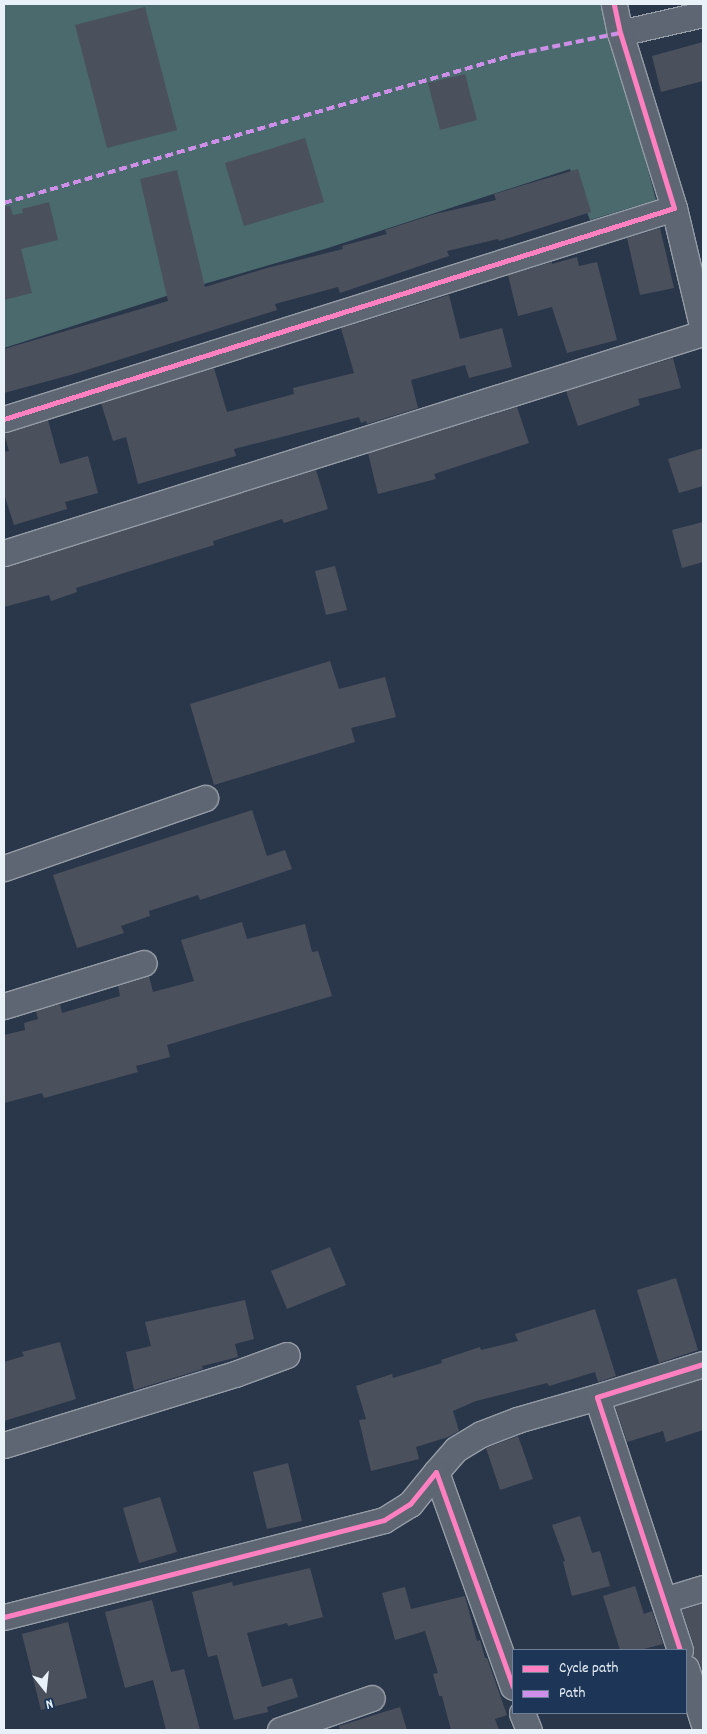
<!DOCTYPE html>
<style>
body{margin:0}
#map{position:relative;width:707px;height:1734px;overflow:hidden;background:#2a374a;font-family:Dekko,sans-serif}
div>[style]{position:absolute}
.green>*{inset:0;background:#4a6a6d}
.building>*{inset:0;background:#4b505d}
.roads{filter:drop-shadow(1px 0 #959da7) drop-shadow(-1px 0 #959da7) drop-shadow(0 1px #959da7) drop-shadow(0 -1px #959da7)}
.minor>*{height:25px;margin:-12.5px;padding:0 12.5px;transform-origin:12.5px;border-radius:12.5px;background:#5d6672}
.quiet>*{height:4px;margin-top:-2px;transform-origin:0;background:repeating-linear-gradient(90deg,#ce8fe9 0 8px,transparent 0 12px)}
.cycleway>*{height:5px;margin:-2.5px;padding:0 2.5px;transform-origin:2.5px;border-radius:2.5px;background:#ff80c0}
span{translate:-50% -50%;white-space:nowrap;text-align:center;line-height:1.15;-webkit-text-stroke:5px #1d3557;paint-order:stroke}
.frame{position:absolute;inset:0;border:5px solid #e8f1f8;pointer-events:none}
.legend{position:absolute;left:512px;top:1649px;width:175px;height:65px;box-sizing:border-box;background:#1d3557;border:1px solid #6e8097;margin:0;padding:6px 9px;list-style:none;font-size:15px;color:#e8f1f8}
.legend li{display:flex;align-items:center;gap:10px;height:25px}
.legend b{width:25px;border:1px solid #6e8097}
.north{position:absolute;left:20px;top:1664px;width:50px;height:50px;-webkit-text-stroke:4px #1d3557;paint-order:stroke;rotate:164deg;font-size:14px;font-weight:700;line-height:20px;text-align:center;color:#e8f1f8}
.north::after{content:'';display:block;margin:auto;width:18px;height:22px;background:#e8f1f8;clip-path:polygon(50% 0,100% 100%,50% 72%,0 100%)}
</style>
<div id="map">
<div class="green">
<div style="clip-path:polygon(4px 4px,604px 4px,656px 200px,590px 220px,570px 169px,328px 248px,204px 284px,4px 348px)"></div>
</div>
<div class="building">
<div style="clip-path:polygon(145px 7px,177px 130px,107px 148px,75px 25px)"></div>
<div style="clip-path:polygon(703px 42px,703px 81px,661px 92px,652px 56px)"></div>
<div style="clip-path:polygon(465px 74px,477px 120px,440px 130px,428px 83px)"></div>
<div style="clip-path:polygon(305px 138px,324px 202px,244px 226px,225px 163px)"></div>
<div style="clip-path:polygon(578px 169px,591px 212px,499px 241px,498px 239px,447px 251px,449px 256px,340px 293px,338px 287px,275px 304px,277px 310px,74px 374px,4px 393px,4px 349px,168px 301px,140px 179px,177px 170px,205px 287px,267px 268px,343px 249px,342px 246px,387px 234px,385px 230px,435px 214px,496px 200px,494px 194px)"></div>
<div style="clip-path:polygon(49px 202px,58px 240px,21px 249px,32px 293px,4px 300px,4px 207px,10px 206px,13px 215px,23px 213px,22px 209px)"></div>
<div style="clip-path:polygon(660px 228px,674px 288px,640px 295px,627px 238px)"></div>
<div style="clip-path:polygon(577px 257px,579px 266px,597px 262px,617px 340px,567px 353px,552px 307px,518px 316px,508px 275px,552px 262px,552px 264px)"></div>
<div style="clip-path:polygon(449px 295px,460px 339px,502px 328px,512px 367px,469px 378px,465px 365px,411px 380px,418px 408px,367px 424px,366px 421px,361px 423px,359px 417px,234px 449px,236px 456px,138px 484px,126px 437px,113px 441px,101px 403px,214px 368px,227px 412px,294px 394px,293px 388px,354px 373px,341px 328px)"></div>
<div style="clip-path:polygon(673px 358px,681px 388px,638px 399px,640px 405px,578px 426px,566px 391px)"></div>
<div style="clip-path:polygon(517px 407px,529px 443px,434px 474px,436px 479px,378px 494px,368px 453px)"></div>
<div style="clip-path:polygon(48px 420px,60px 464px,88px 456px,98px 493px,65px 502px,67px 509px,14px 525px,4px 494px,4px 452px,9px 451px,4px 433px)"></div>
<div style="clip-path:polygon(703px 448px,703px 486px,679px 493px,668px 459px)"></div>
<div style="clip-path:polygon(316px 470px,328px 509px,284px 523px,282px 519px,213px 541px,214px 545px,76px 588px,77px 592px,51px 601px,49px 595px,4px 607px,4px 567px)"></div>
<div style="clip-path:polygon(703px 522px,703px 562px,682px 568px,672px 530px)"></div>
<div style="clip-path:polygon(335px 566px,347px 610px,326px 615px,315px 571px)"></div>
<div style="clip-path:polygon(330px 661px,339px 689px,385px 677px,396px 717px,351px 728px,355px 742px,214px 785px,190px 704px)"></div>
<div style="clip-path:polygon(252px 810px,267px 856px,285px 850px,292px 869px,200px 900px,198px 895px,149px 911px,150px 916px,121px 926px,124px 933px,77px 948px,53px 875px)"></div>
<div style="clip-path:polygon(242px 922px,247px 939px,305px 924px,312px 952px,318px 951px,332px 996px,167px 1045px,170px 1057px,136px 1066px,138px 1072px,44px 1098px,42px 1093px,4px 1103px,4px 1035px,25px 1030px,24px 1023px,38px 1019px,36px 1011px,60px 1004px,62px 1013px,120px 996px,118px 986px,149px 976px,153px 992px,194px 981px,181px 940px)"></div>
<div style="clip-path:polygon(330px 1247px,346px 1285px,287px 1309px,271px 1271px)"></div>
<div style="clip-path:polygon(676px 1278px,698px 1350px,659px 1363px,637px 1290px)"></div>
<div style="clip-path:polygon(245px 1300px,254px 1339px,235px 1344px,238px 1357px,202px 1366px,203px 1369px,134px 1390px,126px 1352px,151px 1346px,145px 1322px)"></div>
<div style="clip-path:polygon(595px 1309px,616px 1376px,598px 1382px,595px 1372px,549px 1386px,547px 1383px,476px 1401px,453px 1411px,459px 1431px,448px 1437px,416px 1447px,419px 1459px,371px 1471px,359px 1420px,366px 1419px,356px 1386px,392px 1374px,393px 1378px,442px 1363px,441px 1360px,480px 1347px,481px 1350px,518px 1341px,515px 1334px)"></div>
<div style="clip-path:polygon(60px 1342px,76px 1399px,4px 1421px,4px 1362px,24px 1356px,22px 1352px)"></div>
<div style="clip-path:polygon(703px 1379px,703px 1430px,666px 1442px,663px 1431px,627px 1442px,615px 1406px)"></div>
<div style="clip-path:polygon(518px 1436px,533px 1479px,500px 1490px,486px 1448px)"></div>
<div style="clip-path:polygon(288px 1463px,302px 1521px,267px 1529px,253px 1472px)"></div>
<div style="clip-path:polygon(160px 1497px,177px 1552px,139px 1563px,123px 1508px)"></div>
<div style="clip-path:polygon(580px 1516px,592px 1553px,600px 1551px,610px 1586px,572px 1596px,563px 1562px,565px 1561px,552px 1525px)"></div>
<div style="clip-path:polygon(310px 1568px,323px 1617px,288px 1626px,287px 1623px,247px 1633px,262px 1687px,292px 1678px,298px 1697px,267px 1707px,268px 1712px,234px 1720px,217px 1655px,208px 1657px,192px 1592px,232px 1582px,233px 1586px)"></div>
<div style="clip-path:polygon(635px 1586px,644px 1614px,652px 1611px,663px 1644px,640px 1650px,620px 1650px,603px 1596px)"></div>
<div style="clip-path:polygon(405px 1587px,411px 1609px,465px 1596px,477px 1641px,480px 1640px,485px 1658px,487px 1658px,507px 1715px,495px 1719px,499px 1730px,451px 1730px,442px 1696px,439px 1696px,433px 1674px,438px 1673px,425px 1631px,395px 1640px,382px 1593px)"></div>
<div style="clip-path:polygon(152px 1600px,171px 1672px,184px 1669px,200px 1730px,166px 1730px,153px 1680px,125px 1688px,105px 1612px)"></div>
<div style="clip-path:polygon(703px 1603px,703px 1675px,700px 1663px,693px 1656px,694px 1646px,682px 1610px)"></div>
<div style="clip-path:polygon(68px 1622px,87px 1698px,41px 1710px,22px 1634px)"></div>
<div style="clip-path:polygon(400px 1707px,407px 1730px,340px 1730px,339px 1726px)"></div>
</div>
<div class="roads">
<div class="minor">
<div style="left:620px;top:33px;width:85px;rotate:-12.9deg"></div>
<div style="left:674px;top:208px;width:125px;rotate:76.6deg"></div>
<div style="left:4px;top:419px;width:702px;rotate:-17.48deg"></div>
<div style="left:674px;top:208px;width:183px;rotate:-107.1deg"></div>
<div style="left:620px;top:33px;width:30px;rotate:-102deg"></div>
<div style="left:4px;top:553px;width:733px;rotate:-17.47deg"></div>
<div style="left:4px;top:868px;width:213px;rotate:-19.2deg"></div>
<div style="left:4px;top:1006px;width:146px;rotate:-17.1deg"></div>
<div style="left:4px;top:1445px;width:242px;rotate:-17.1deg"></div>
<div style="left:235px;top:1374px;width:55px;rotate:-20.1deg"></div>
<div style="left:436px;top:1472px;width:30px;rotate:-49deg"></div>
<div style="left:456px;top:1449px;width:29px;rotate:-31deg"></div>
<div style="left:481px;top:1434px;width:39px;rotate:-21deg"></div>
<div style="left:517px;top:1420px;width:83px;rotate:-16deg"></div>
<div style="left:664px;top:1600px;width:41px;rotate:-17.1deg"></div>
<div style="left:4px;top:1617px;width:392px;rotate:-14.3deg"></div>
<div style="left:384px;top:1520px;width:31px;rotate:-32deg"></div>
<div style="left:410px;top:1504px;width:41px;rotate:-50.9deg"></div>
<div style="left:436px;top:1472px;width:228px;rotate:70.3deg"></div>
<div style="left:680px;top:1650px;width:266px;rotate:-108.2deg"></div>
<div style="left:597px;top:1397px;width:111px;rotate:-17.3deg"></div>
<div style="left:686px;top:1668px;width:57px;rotate:72.5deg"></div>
<div style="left:522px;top:1713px;width:18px;rotate:68deg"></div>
<div style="left:280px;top:1730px;width:97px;rotate:-19.2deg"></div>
</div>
</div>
<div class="quiet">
<div style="left:4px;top:203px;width:534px;rotate:-16.2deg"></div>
<div style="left:517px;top:54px;width:105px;rotate:-11.5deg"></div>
</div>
<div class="cycleway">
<div style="left:4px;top:419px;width:702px;rotate:-17.48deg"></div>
<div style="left:674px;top:208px;width:183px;rotate:-107.1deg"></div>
<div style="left:620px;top:33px;width:30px;rotate:-102deg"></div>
<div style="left:4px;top:1617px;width:392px;rotate:-14.3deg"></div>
<div style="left:384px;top:1520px;width:31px;rotate:-32deg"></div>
<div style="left:410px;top:1504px;width:41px;rotate:-50.9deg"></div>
<div style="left:436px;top:1472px;width:228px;rotate:70.3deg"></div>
<div style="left:680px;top:1650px;width:266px;rotate:-108.2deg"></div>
<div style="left:597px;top:1397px;width:111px;rotate:-17.3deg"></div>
</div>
<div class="frame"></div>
<ul class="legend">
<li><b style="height:6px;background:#ff80c0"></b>Cycle path</li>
<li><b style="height:6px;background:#ce8fe9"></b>Path</li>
</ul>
<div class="north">N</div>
</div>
